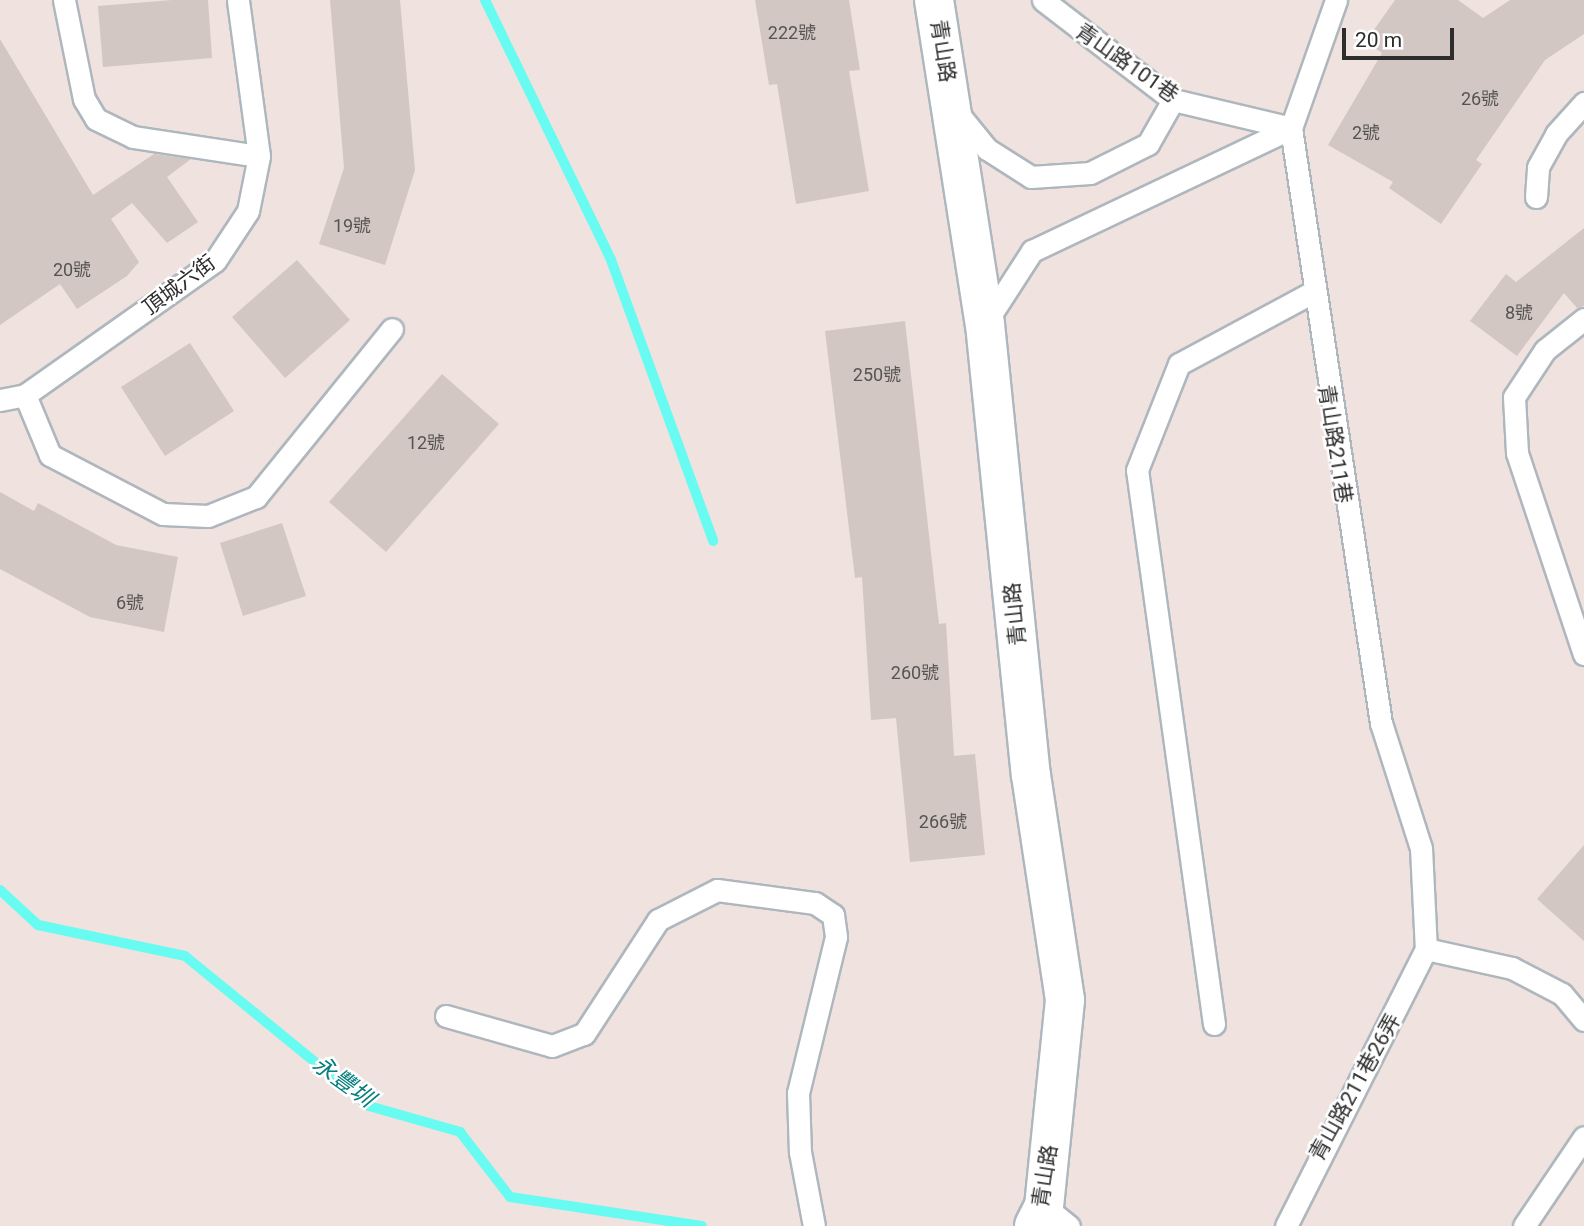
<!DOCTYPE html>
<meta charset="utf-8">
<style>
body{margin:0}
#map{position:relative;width:1584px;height:1226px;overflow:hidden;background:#f0e2df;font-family:Roboto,"Noto Sans TC",sans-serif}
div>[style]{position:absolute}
.stream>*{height:10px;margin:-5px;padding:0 5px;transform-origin:5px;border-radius:5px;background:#68fbf1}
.building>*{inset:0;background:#d2c7c3}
.roads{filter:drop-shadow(2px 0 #aeb7be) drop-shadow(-2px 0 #aeb7be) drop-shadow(0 2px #aeb7be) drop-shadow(0 -2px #aeb7be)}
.lane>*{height:21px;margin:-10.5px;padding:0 10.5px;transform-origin:10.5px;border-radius:10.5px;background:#fff}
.street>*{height:38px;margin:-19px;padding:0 19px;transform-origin:19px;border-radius:19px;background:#fff}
span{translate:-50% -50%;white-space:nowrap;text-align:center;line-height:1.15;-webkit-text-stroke:5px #fff;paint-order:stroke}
.number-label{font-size:18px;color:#565452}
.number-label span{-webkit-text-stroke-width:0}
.street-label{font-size:21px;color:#2d2d2d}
.water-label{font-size:23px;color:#057e7f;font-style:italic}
.scale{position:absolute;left:1342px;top:28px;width:112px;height:32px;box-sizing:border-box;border:4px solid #2d2d2d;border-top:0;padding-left:9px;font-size:21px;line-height:24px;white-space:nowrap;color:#2d2d2d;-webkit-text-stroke:5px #fff;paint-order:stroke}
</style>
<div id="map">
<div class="stream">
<div style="left:485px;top:0;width:289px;rotate:64.1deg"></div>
<div style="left:611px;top:260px;width:299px;rotate:70deg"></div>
<div style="left:0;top:890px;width:52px;rotate:42.6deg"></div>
<div style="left:38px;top:925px;width:150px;rotate:11.9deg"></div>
<div style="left:185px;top:956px;width:237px;rotate:39.2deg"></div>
<div style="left:369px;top:1106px;width:95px;rotate:15.9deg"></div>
<div style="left:460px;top:1132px;width:82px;rotate:52.4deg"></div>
<div style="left:510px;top:1197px;width:194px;rotate:8.6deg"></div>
</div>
<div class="building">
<div style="clip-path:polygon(172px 0,208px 0,212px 58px,103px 67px,98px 6px)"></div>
<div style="clip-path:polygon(330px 0,400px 0,415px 170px,385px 265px,319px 244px,344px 168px)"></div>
<div style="clip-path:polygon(755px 0,849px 0,860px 70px,849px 71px,869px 191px,796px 204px,777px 84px,769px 85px)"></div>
<div style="clip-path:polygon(1395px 0,1458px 0,1483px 18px,1510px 0,1584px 0,1584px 34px,1545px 60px,1476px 160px,1482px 164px,1441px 224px,1389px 188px,1393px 182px,1328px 145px,1382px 53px,1366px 41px)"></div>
<div style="clip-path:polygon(0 39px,93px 195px,154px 154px,191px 159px,167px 177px,198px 222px,167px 243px,132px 203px,111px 219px,139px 262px,127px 276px,77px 309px,60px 284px,0 325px)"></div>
<div style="clip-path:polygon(1584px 228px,1584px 306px,1577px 308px,1564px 293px,1517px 356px,1470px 321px,1506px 274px,1516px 282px)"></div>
<div style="clip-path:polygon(297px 260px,350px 320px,285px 378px,232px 317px)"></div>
<div style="clip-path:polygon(905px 321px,939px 624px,946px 623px,954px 756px,975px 754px,985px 855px,910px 862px,896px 718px,871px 720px,862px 577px,855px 578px,825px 331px)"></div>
<div style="clip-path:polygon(190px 343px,234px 411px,165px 456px,121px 387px)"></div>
<div style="clip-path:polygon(442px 374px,499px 424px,386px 552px,329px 502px)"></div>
<div style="clip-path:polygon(0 492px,34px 511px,38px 503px,116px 545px,178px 557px,164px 632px,90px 617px,0 569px)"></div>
<div style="clip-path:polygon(282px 523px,306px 596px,243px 616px,220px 543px)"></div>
<div style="clip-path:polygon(1584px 845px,1584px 941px,1537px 899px)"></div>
</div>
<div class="roads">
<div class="lane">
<div style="left:64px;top:0;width:101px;rotate:78.6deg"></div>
<div style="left:84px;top:99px;width:23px;rotate:59deg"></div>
<div style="left:96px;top:119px;width:41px;rotate:25.9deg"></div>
<div style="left:133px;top:137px;width:127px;rotate:8.6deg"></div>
<div style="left:1043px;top:0;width:164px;rotate:37.6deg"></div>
<div style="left:1173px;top:100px;width:121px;rotate:13.3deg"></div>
<div style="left:1291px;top:128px;width:136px;rotate:-70.6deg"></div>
<div style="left:957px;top:112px;width:48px;rotate:51deg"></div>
<div style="left:987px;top:149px;width:52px;rotate:32.5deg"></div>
<div style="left:1031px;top:177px;width:59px;rotate:-3.9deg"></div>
<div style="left:1090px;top:173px;width:65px;rotate:-26.6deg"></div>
<div style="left:1148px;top:144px;width:51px;rotate:-60.4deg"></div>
<div style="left:1536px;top:197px;width:30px;rotate:-86deg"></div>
<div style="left:1538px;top:167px;width:38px;rotate:-61deg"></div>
<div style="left:1556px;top:134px;width:42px;rotate:-47.9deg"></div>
<div style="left:1584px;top:319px;width:50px;rotate:141.5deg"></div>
<div style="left:1545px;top:350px;width:56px;rotate:123.4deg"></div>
<div style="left:1514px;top:397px;width:56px;rotate:86.9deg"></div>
<div style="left:1517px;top:453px;width:212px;rotate:71.6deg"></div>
<div style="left:986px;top:322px;width:85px;rotate:-57.1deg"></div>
<div style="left:1032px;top:251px;width:287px;rotate:-25.4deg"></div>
<div style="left:1291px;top:128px;width:602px;rotate:81.4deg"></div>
<div style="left:1381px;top:723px;width:131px;rotate:72.3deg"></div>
<div style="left:1421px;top:848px;width:101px;rotate:87.2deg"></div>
<div style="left:1426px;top:949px;width:88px;rotate:12.5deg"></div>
<div style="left:1512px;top:968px;width:56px;rotate:27.5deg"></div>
<div style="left:1562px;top:994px;width:34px;rotate:50deg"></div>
<div style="left:25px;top:395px;width:65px;rotate:67.4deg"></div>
<div style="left:50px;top:455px;width:127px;rotate:27.6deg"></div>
<div style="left:163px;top:514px;width:45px;rotate:2.5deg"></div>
<div style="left:208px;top:516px;width:52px;rotate:-21.6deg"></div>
<div style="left:256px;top:497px;width:216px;rotate:-51deg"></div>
<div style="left:0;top:400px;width:25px;rotate:-11deg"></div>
<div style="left:25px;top:395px;width:232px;rotate:-35.2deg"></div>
<div style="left:215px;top:261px;width:60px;rotate:-56.6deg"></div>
<div style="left:248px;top:211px;width:56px;rotate:-78.7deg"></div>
<div style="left:259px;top:156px;width:157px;rotate:-97.7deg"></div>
<div style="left:446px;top:1016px;width:110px;rotate:15.8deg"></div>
<div style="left:552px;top:1046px;width:34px;rotate:-21deg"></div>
<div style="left:584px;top:1034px;width:136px;rotate:-57deg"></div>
<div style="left:658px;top:920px;width:66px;rotate:-27deg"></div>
<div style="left:717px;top:890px;width:99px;rotate:7.6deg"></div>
<div style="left:815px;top:903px;width:22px;rotate:34deg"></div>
<div style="left:833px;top:915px;width:22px;rotate:82deg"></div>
<div style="left:836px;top:937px;width:161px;rotate:103.7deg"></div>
<div style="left:798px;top:1093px;width:59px;rotate:88.1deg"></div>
<div style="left:800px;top:1152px;width:75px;rotate:79.3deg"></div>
<div style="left:1214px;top:1024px;width:559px;rotate:-97.91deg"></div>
<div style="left:1137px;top:470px;width:114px;rotate:-68.4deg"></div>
<div style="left:1179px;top:364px;width:150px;rotate:-28.3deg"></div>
<div style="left:1044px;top:1206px;width:32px;rotate:39deg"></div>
<div style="left:1286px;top:1226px;width:310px;rotate:-63.2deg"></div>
<div style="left:1524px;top:1226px;width:107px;rotate:-56deg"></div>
</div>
<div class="street">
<div style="left:934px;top:0;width:328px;rotate:81.1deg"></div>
<div style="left:985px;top:324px;width:453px;rotate:84.2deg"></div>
<div style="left:1031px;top:775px;width:228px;rotate:81.4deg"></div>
<div style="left:1065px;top:1000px;width:207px;rotate:95.8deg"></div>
<div style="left:1044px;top:1206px;width:22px;rotate:117deg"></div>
</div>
</div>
<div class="number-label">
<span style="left:792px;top:33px">222號</span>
<span style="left:1480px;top:99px">26號</span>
<span style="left:1366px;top:133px">2號</span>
<span style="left:352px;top:226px">19號</span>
<span style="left:72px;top:270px">20號</span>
<span style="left:1519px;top:313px">8號</span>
<span style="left:877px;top:375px">250號</span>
<span style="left:426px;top:443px">12號</span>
<span style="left:130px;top:603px">6號</span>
<span style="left:915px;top:673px">260號</span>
<span style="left:943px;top:822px">266號</span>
</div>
<div class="street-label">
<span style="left:943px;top:51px;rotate:81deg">青山路</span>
<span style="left:1127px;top:63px;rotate:35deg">青山路101巷</span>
<span style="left:179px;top:285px;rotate:-37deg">頂城六街</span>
<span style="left:1335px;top:444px;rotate:81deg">青山路211巷</span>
<span style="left:1015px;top:614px;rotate:-96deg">青山路</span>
<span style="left:1355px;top:1087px;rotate:-61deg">青山路211巷26弄</span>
<span style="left:1045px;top:1176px;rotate:-81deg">青山路</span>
</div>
<div class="water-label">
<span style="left:343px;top:1082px;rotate:36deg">永豐圳</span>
</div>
<div class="scale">20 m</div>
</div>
